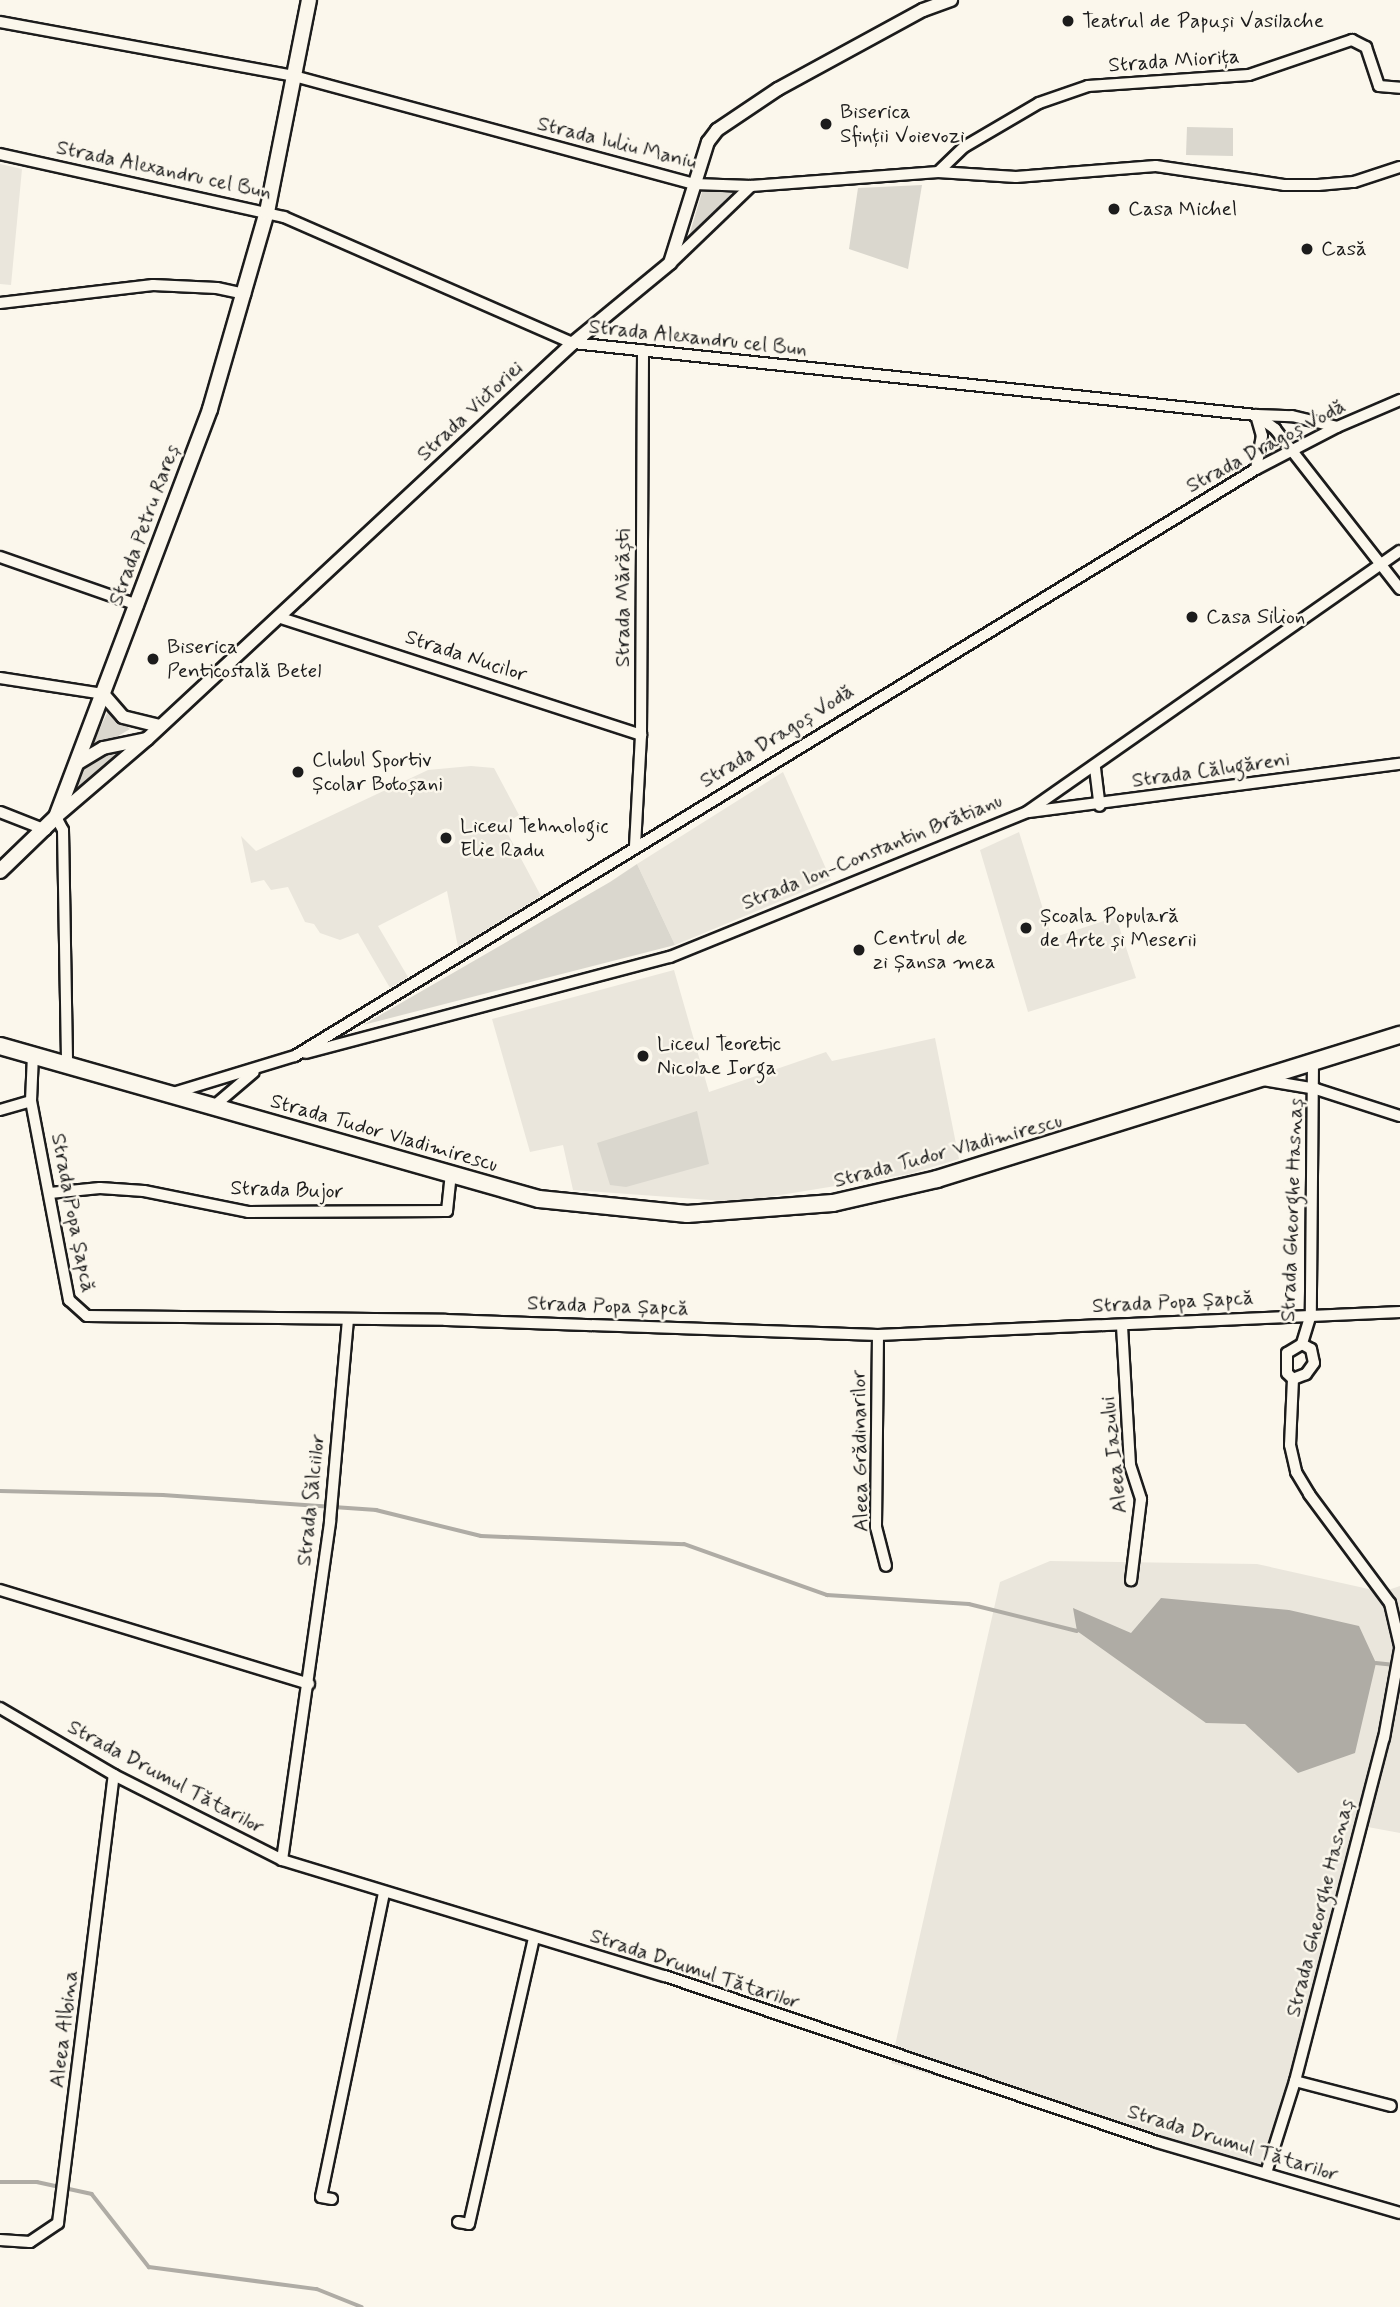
<!DOCTYPE html>
<meta charset="utf-8">
<style>
body{margin:0}
#map{position:relative;width:1400px;height:2307px;overflow:hidden;background:#fbf7ec;font-family:Mynerve,sans-serif}
div>[style]{position:absolute}
.built>*{inset:0;background:#eae6dc}
.green>*{inset:0;background:#dad7ce}
.water>*{inset:0;background:#afaca5}
.stream>*{height:3.5px;margin:-1.75px;padding:0 1.75px;transform-origin:1.75px;border-radius:1.75px;background:#afaca5}
.roads{filter:drop-shadow(2px 0 #1c1c1c) drop-shadow(-2px 0 #1c1c1c) drop-shadow(0 2px #1c1c1c) drop-shadow(0 -2px #1c1c1c)}
.minor>*{height:10px;margin:-5px;padding:0 5px;transform-origin:5px;border-radius:5px;background:#fbf7ec}
.tertiary>*{height:12px;margin:-6px;padding:0 6px;transform-origin:6px;border-radius:6px;background:#fbf7ec}
.secondary>*{height:14px;margin:-7px;padding:0 7px;transform-origin:7px;border-radius:7px;background:#fbf7ec}
.primary>*{height:16px;margin:-8px;padding:0 8px;transform-origin:8px;border-radius:8px;background:#fbf7ec}
.dots>*{width:19px;height:19px;translate:-50% -50%;box-sizing:border-box;border:4px solid #fbf7ec;border-radius:50%}
span{translate:-50% -50%;white-space:nowrap;text-align:center;line-height:1.15;-webkit-text-stroke:5px #fbf7ec;paint-order:stroke}
.poi-label{font-size:21px;color:#1c1c1c}
.left{translate:0 -50%;text-align:left}
.street-label{font-size:21px;color:#1c1c1c}
</style>
<div id="map">
<div class="built">
<div style="clip-path:polygon(0 164px,22px 169px,11px 285px,0 284px)"></div>
<div style="clip-path:polygon(471px 766px,494px 768px,519px 815px,503px 825px,541px 896px,458px 947px,447px 891px,378px 926px,408px 977px,390px 988px,358px 933px,340px 940px,320px 933px,314px 924px,305px 922px,288px 887px,271px 890px,264px 880px,251px 883px,241px 836px,256px 851px,428px 770px)"></div>
<div style="clip-path:polygon(783px 772px,831px 880px,675px 945px,637px 864px)"></div>
<div style="clip-path:polygon(1019px 832px,1052px 938px,1116px 917px,1136px 978px,1028px 1012px,980px 850px)"></div>
<div style="clip-path:polygon(674px 970px,709px 1092px,826px 1052px,832px 1061px,935px 1038px,959px 1159px,909px 1174px,738px 1202px,573px 1190px,563px 1145px,530px 1152px,492px 1019px)"></div>
<div style="clip-path:polygon(1050px 1561px,1257px 1564px,1382px 1592px,1400px 1586px,1400px 1833px,1357px 1825px,1266px 2173px,891px 2063px,1000px 1582px)"></div>
</div>
<div class="green">
<div style="clip-path:polygon(1187px 127px,1233px 128px,1233px 156px,1186px 155px)"></div>
<div style="clip-path:polygon(922px 185px,908px 269px,849px 249px,858px 188px)"></div>
<div style="clip-path:polygon(734px 191px,689px 236px,702px 192px)"></div>
<div style="clip-path:polygon(108px 711px,130px 729px,96px 749px,92px 745px)"></div>
<div style="clip-path:polygon(126px 746px,130px 748px,72px 797px,83px 767px)"></div>
<div style="clip-path:polygon(637px 864px,675px 945px,363px 1025px,610px 882px)"></div>
<div style="clip-path:polygon(697px 1111px,709px 1164px,626px 1187px,610px 1185px,597px 1143px)"></div>
</div>
<div class="water">
<div style="clip-path:polygon(1161px 1598px,1289px 1610px,1359px 1626px,1376px 1663px,1355px 1753px,1298px 1773px,1245px 1724px,1206px 1723px,1077px 1631px,1073px 1608px,1131px 1633px)"></div>
</div>
<div class="stream">
<div style="left:0;top:1491px;width:163px;rotate:1.4deg"></div>
<div style="left:163px;top:1495px;width:214px;rotate:4deg"></div>
<div style="left:376px;top:1510px;width:108px;rotate:13.9deg"></div>
<div style="left:481px;top:1536px;width:203px;rotate:2.3deg"></div>
<div style="left:684px;top:1544px;width:152px;rotate:19.6deg"></div>
<div style="left:827px;top:1595px;width:142px;rotate:3.6deg"></div>
<div style="left:969px;top:1604px;width:111px;rotate:14deg"></div>
<div style="left:1376px;top:1663px;width:19px;rotate:6deg"></div>
<div style="left:0;top:2182px;width:37px"></div>
<div style="left:37px;top:2182px;width:56px;rotate:12.3deg"></div>
<div style="left:92px;top:2194px;width:93px;rotate:52deg"></div>
<div style="left:149px;top:2267px;width:169px;rotate:7.5deg"></div>
<div style="left:317px;top:2289px;width:48px;rotate:21.8deg"></div>
</div>
<div class="roads">
<div class="minor">
<div style="left:0;top:22px;width:299px;rotate:10.4deg"></div>
<div style="left:294px;top:76px;width:414px;rotate:15.1deg"></div>
<div style="left:694px;top:184px;width:57px;rotate:2deg"></div>
<div style="left:751px;top:186px;width:188px;rotate:-4.3deg"></div>
<div style="left:938px;top:172px;width:78px;rotate:3.7deg"></div>
<div style="left:1016px;top:177px;width:140px;rotate:-4.5deg"></div>
<div style="left:1156px;top:166px;width:129px;rotate:8.4deg"></div>
<div style="left:1284px;top:185px;width:34px"></div>
<div style="left:1318px;top:185px;width:36px;rotate:-5deg"></div>
<div style="left:1354px;top:182px;width:48px;rotate:-18.1deg"></div>
<div style="left:0;top:154px;width:291px;rotate:12.5deg"></div>
<div style="left:284px;top:217px;width:315px;rotate:23.6deg"></div>
<div style="left:573px;top:343px;width:687px;rotate:6.02deg"></div>
<div style="left:1256px;top:415px;width:24px;rotate:36deg"></div>
<div style="left:1275px;top:429px;width:203px;rotate:52deg"></div>
<div style="left:938px;top:172px;width:36px;rotate:-44deg"></div>
<div style="left:964px;top:147px;width:87px;rotate:-30.4deg"></div>
<div style="left:1039px;top:103px;width:52px;rotate:-19.1deg"></div>
<div style="left:1088px;top:86px;width:161px;rotate:-3.9deg"></div>
<div style="left:1249px;top:75px;width:109px;rotate:-18.8deg"></div>
<div style="left:1352px;top:40px;width:16px;rotate:27deg"></div>
<div style="left:1366px;top:47px;width:41px;rotate:71.6deg"></div>
<div style="left:1379px;top:86px;width:21px;rotate:5deg"></div>
<div style="left:671px;top:263px;width:111px;rotate:-43.9deg"></div>
<div style="left:0;top:303px;width:154px;rotate:-6.7deg"></div>
<div style="left:153px;top:285px;width:64px;rotate:2.7deg"></div>
<div style="left:217px;top:288px;width:29px;rotate:12deg"></div>
<div style="left:1256px;top:469px;width:34px;rotate:-80deg"></div>
<div style="left:1262px;top:436px;width:22px;rotate:-106deg"></div>
<div style="left:1256px;top:415px;width:36px;rotate:2deg"></div>
<div style="left:1292px;top:416px;width:46px;rotate:13.7deg"></div>
<div style="left:0;top:557px;width:146px;rotate:19.2deg"></div>
<div style="left:278px;top:617px;width:382px;rotate:18deg"></div>
<div style="left:0;top:678px;width:104px;rotate:8.8deg"></div>
<div style="left:1095px;top:768px;width:38px;rotate:83deg"></div>
<div style="left:0;top:812px;width:49px;rotate:21.4deg"></div>
<div style="left:1029px;top:812px;width:374px;rotate:-7.4deg"></div>
<div style="left:56px;top:817px;width:15px;rotate:62deg"></div>
<div style="left:63px;top:830px;width:234px;rotate:89deg"></div>
<div style="left:635px;top:846px;width:111px;rotate:-86.9deg"></div>
<div style="left:641px;top:735px;width:385px;rotate:-89.7deg"></div>
<div style="left:306px;top:1053px;width:376px;rotate:-14.8deg"></div>
<div style="left:670px;top:957px;width:385px;rotate:-22.1deg"></div>
<div style="left:1027px;top:812px;width:455px;rotate:-35deg"></div>
<div style="left:33px;top:1055px;width:46px;rotate:92.5deg"></div>
<div style="left:31px;top:1101px;width:203px;rotate:79.2deg"></div>
<div style="left:69px;top:1300px;width:24px;rotate:42deg"></div>
<div style="left:87px;top:1316px;width:359px;rotate:0.6deg"></div>
<div style="left:446px;top:1320px;width:432px;rotate:2deg"></div>
<div style="left:878px;top:1335px;width:523px;rotate:-2.52deg"></div>
<div style="left:1313px;top:1062px;width:252px;rotate:90.5deg"></div>
<div style="left:1311px;top:1314px;width:31px;rotate:107deg"></div>
<div style="left:1302px;top:1344px;width:10px;rotate:29deg"></div>
<div style="left:1311px;top:1349px;width:14px;rotate:78deg"></div>
<div style="left:1314px;top:1363px;width:14px;rotate:126deg"></div>
<div style="left:1306px;top:1374px;width:14px;rotate:159deg"></div>
<div style="left:1293px;top:1379px;width:66px;rotate:92.6deg"></div>
<div style="left:1290px;top:1445px;width:28px;rotate:77deg"></div>
<div style="left:1296px;top:1472px;width:26px;rotate:59deg"></div>
<div style="left:1309px;top:1494px;width:136px;rotate:53.4deg"></div>
<div style="left:1390px;top:1603px;width:44px;rotate:76.9deg"></div>
<div style="left:1263px;top:1080px;width:54px;rotate:9.6deg"></div>
<div style="left:1316px;top:1089px;width:88px;rotate:17.8deg"></div>
<div style="left:173px;top:1093px;width:127px;rotate:-16.9deg"></div>
<div style="left:295px;top:1056px;width:1126px;rotate:-31.42deg"></div>
<div style="left:1256px;top:469px;width:91px;rotate:-27.4deg"></div>
<div style="left:1337px;top:427px;width:69px;rotate:-23.2deg"></div>
<div style="left:214px;top:1106px;width:52px;rotate:-40.4deg"></div>
<div style="left:0;top:1110px;width:32px;rotate:-16deg"></div>
<div style="left:50px;top:1193px;width:50px;rotate:-5.7deg"></div>
<div style="left:100px;top:1188px;width:44px;rotate:3.9deg"></div>
<div style="left:144px;top:1191px;width:106px;rotate:11.4deg"></div>
<div style="left:248px;top:1212px;width:199px;rotate:-0.3deg"></div>
<div style="left:447px;top:1211px;width:36px;rotate:-84deg"></div>
<div style="left:1122px;top:1326px;width:139px;rotate:86.7deg"></div>
<div style="left:1130px;top:1465px;width:36px;rotate:72deg"></div>
<div style="left:1141px;top:1499px;width:82px;rotate:97deg"></div>
<div style="left:878px;top:1335px;width:192px;rotate:90.6deg"></div>
<div style="left:876px;top:1527px;width:40px;rotate:75.6deg"></div>
<div style="left:1293px;top:1379px;width:8px;rotate:-135deg"></div>
<div style="left:1287px;top:1373px;width:20px;rotate:-90deg"></div>
<div style="left:1287px;top:1353px;width:17px;rotate:-31deg"></div>
<div style="left:0;top:1590px;width:323px;rotate:16.9deg"></div>
<div style="left:0;top:1708px;width:132px;rotate:30.4deg"></div>
<div style="left:114px;top:1775px;width:188px;rotate:26.8deg"></div>
<div style="left:282px;top:1860px;width:400px;rotate:16.9deg"></div>
<div style="left:665px;top:1976px;width:519px;rotate:18.64deg"></div>
<div style="left:1157px;top:2142px;width:253px;rotate:16.3deg"></div>
<div style="left:282px;top:1860px;width:342px;rotate:-81.9deg"></div>
<div style="left:330px;top:1521px;width:202px;rotate:-84.9deg"></div>
<div style="left:1295px;top:2081px;width:99px;rotate:14.6deg"></div>
<div style="left:1266px;top:2173px;width:96px;rotate:-72.5deg"></div>
<div style="left:1295px;top:2081px;width:354px;rotate:-75.5deg"></div>
<div style="left:1384px;top:1738px;width:90px;rotate:-79.8deg"></div>
<div style="left:332px;top:2199px;width:11px;rotate:-170deg"></div>
<div style="left:321px;top:2197px;width:311px;rotate:-78.3deg"></div>
<div style="left:458px;top:2222px;width:11px;rotate:10deg"></div>
<div style="left:469px;top:2224px;width:292px;rotate:-77.2deg"></div>
<div style="left:0;top:2240px;width:30px;rotate:4deg"></div>
<div style="left:30px;top:2242px;width:34px;rotate:-34deg"></div>
<div style="left:58px;top:2223px;width:451px;rotate:-82.9deg"></div>
</div>
<div class="tertiary">
<div style="left:103px;top:694px;width:30px;rotate:49deg"></div>
<div style="left:123px;top:717px;width:38px;rotate:14deg"></div>
<div style="left:78px;top:763px;width:29px;rotate:-31deg"></div>
<div style="left:103px;top:748px;width:44px;rotate:-11.8deg"></div>
<div style="left:56px;top:817px;width:120px;rotate:-40.6deg"></div>
<div style="left:147px;top:739px;width:582px;rotate:-42.91deg"></div>
<div style="left:573px;top:343px;width:126px;rotate:-39.5deg"></div>
<div style="left:670px;top:263px;width:127px;rotate:-72.6deg"></div>
<div style="left:708px;top:142px;width:15px;rotate:-53deg"></div>
<div style="left:717px;top:130px;width:73px;rotate:-33.9deg"></div>
<div style="left:778px;top:89px;width:165px;rotate:-28.6deg"></div>
<div style="left:923px;top:10px;width:30px;rotate:-20deg"></div>
</div>
<div class="secondary">
<div style="left:0;top:871px;width:78px;rotate:-44deg"></div>
<div style="left:56px;top:817px;width:436px;rotate:-69.3deg"></div>
<div style="left:210px;top:409px;width:205px;rotate:-73.9deg"></div>
<div style="left:267px;top:212px;width:216px;rotate:-78.8deg"></div>
</div>
<div class="primary">
<div style="left:0;top:1046px;width:560px;rotate:15.85deg"></div>
<div style="left:539px;top:1199px;width:149px;rotate:5.8deg"></div>
<div style="left:687px;top:1214px;width:146px;rotate:-4.3deg"></div>
<div style="left:833px;top:1203px;width:107px;rotate:-13deg"></div>
<div style="left:937px;top:1179px;width:485px;rotate:-17.3deg"></div>
</div>
</div>
<div class="dots">
<div style="left:1068px;top:21px;background:#1c1c1c"></div>
<div style="left:826px;top:124px;background:#1c1c1c"></div>
<div style="left:1114px;top:209px;background:#1c1c1c"></div>
<div style="left:1307px;top:249px;background:#1c1c1c"></div>
<div style="left:1192px;top:617px;background:#1c1c1c"></div>
<div style="left:153px;top:659px;background:#1c1c1c"></div>
<div style="left:298px;top:772px;background:#1c1c1c"></div>
<div style="left:446px;top:838px;background:#1c1c1c"></div>
<div style="left:1026px;top:928px;background:#1c1c1c"></div>
<div style="left:859px;top:950px;background:#1c1c1c"></div>
<div style="left:643px;top:1056px;background:#1c1c1c"></div>
</div>
<div class="poi-label">
<span class="left" style="left:1082px;top:21px">Teatrul de Papuși Vasilache</span>
<span class="left" style="left:840px;top:124px">Biserica<br>Sfinții Voievozi</span>
<span class="left" style="left:1128px;top:209px">Casa Michel</span>
<span class="left" style="left:1321px;top:249px">Casă</span>
<span class="left" style="left:1206px;top:617px">Casa Silion</span>
<span class="left" style="left:167px;top:659px">Biserica<br>Penticostală Betel</span>
<span class="left" style="left:312px;top:772px">Clubul Sportiv<br>Școlar Botoșani</span>
<span class="left" style="left:460px;top:838px">Liceul Tehnologic<br>Elie Radu</span>
<span class="left" style="left:1040px;top:928px">Școala Populară<br>de Arte și Meserii</span>
<span class="left" style="left:873px;top:950px">Centrul de<br>zi Șansa mea</span>
<span class="left" style="left:657px;top:1056px">Liceul Teoretic<br>Nicolae Iorga</span>
</div>
<div class="street-label">
<span style="left:1174px;top:61px;rotate:-4deg">Strada Miorița</span>
<span style="left:617px;top:143px;rotate:14deg">Strada Iuliu Maniu</span>
<span style="left:164px;top:170px;rotate:12deg">Strada Alexandru cel Bun</span>
<span style="left:698px;top:338px;rotate:6deg">Strada Alexandru cel Bun</span>
<span style="left:470px;top:411px;rotate:-43deg">Strada Victoriei</span>
<span style="left:1266px;top:446px;rotate:-28deg">Strada Dragoș Vodă</span>
<span style="left:144px;top:525px;rotate:-70deg">Strada Petru Rareș</span>
<span style="left:623px;top:598px;rotate:-90deg">Strada Mărăști</span>
<span style="left:466px;top:656px;rotate:18deg">Strada Nucilor</span>
<span style="left:777px;top:736px;rotate:-32deg">Strada Dragoș Vodă</span>
<span style="left:1211px;top:770px;rotate:-8deg">Strada Călugăreni</span>
<span style="left:872px;top:852px;rotate:-22deg">Strada Ion-Constantin Brătianu</span>
<span style="left:384px;top:1133px;rotate:16deg">Strada Tudor Vladimirescu</span>
<span style="left:948px;top:1151px;rotate:-15deg">Strada Tudor Vladimirescu</span>
<span style="left:287px;top:1190px;rotate:2deg">Strada Bujor</span>
<span style="left:1292px;top:1210px;rotate:-88deg">Strada Gheorghe Hasnaș</span>
<span style="left:73px;top:1213px;rotate:79deg">Strada Popa Șapcă</span>
<span style="left:1173px;top:1302px;rotate:-3deg">Strada Popa Șapcă</span>
<span style="left:608px;top:1306px;rotate:2deg">Strada Popa Șapcă</span>
<span style="left:860px;top:1451px;rotate:-91deg">Aleea Grădinarilor</span>
<span style="left:1114px;top:1455px;rotate:-96deg">Aleea Iazului</span>
<span style="left:311px;top:1500px;rotate:-84deg">Strada Sălciilor</span>
<span style="left:166px;top:1777px;rotate:28deg">Strada Drumul Tătarilor</span>
<span style="left:1320px;top:1908px;rotate:-76deg">Strada Gheorghe Hasnaș</span>
<span style="left:695px;top:1969px;rotate:18deg">Strada Drumul Tătarilor</span>
<span style="left:64px;top:2029px;rotate:-83deg">Aleea Albina</span>
<span style="left:1233px;top:2143px;rotate:17deg">Strada Drumul Tătarilor</span>
</div>
</div>
